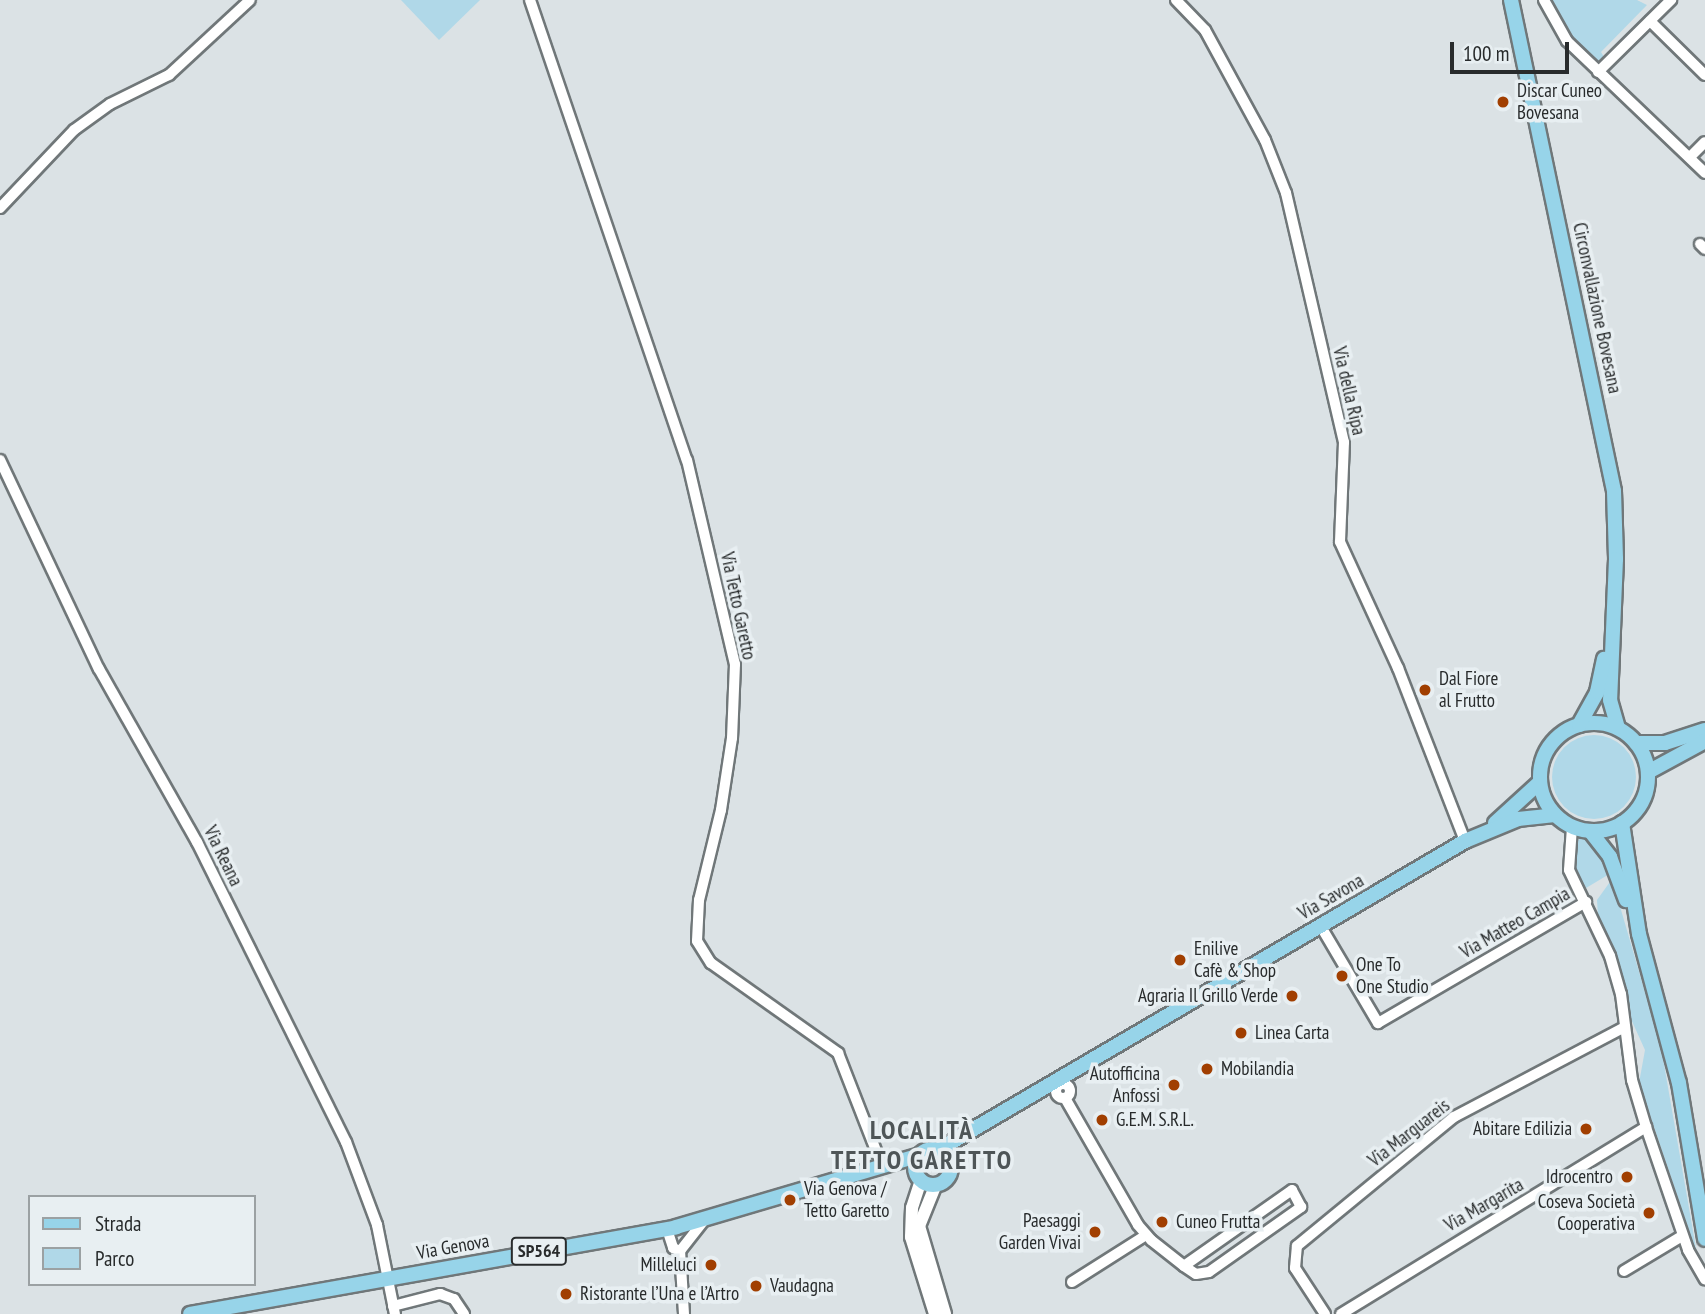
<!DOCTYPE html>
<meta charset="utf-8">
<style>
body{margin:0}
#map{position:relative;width:1705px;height:1314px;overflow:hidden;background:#dbe2e5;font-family:"PT Sans Narrow",sans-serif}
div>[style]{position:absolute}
.green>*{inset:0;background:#b0d8e8}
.round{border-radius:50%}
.roads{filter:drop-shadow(2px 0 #707779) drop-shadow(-2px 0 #707779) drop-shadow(0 2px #707779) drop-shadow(0 -2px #707779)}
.minor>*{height:10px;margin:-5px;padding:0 5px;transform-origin:5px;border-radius:5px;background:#fff}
.minor>.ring{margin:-5px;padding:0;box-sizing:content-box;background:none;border:10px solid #fff;border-radius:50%}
.tertiary>*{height:12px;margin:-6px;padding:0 6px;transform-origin:6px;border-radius:6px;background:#fff}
.primary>*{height:14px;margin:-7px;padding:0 7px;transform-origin:7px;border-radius:7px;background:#97d4e9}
.primary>.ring{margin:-7px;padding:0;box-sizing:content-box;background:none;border:14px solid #97d4e9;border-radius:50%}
.dots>*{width:19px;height:19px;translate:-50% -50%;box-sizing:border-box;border:4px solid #e8eff2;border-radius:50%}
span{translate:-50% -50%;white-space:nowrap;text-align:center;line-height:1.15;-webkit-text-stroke:7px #e8eff2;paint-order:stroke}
.shield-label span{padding:2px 5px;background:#e8eff2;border:2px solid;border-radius:5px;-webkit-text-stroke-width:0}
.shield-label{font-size:18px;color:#282b2c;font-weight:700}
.poi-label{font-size:19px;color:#282b2c}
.left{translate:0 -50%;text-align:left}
.right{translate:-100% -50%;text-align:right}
.street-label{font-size:19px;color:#282b2c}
.district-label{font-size:26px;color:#4e5557;font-weight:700;letter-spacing:2px}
.legend{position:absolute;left:28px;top:1195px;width:228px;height:91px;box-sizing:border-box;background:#e8eff2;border:2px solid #9ba1a3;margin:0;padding:9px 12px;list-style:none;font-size:21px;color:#282b2c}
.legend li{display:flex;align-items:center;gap:14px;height:35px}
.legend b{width:35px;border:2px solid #9ba1a3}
.scale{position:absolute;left:1450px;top:42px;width:119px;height:32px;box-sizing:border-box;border:4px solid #282b2c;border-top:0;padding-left:9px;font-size:21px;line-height:24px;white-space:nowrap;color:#282b2c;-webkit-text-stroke:5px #e8eff2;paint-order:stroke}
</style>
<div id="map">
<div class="green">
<div style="clip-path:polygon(401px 0,480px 0,439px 40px)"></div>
<div style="clip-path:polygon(1551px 0,1637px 0,1647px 5px,1601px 52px,1604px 57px,1598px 63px,1567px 31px)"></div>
<div class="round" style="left:1552px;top:735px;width:84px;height:84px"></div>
<div style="clip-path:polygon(1582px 836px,1598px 848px,1611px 873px,1586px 888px,1572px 863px,1575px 844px)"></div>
<div style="clip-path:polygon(1612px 879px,1661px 1047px,1697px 1254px,1639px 1083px,1645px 1050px,1626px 1008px,1617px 961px,1598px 916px,1597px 900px)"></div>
</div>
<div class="roads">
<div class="minor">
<div style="left:530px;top:0;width:486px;rotate:71.2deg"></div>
<div style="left:687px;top:460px;width:210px;rotate:76.8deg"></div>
<div style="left:735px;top:664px;width:74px;rotate:92.3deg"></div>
<div style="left:732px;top:738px;width:73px;rotate:98.7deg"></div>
<div style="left:721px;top:810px;width:93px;rotate:103.7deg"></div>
<div style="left:699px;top:900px;width:41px;rotate:92.8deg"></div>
<div style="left:697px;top:941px;width:26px;rotate:58deg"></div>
<div style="left:711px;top:963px;width:156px;rotate:35.3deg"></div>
<div style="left:838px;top:1053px;width:121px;rotate:68.7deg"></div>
<div style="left:1176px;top:0;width:42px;rotate:46deg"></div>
<div style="left:1205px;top:30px;width:125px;rotate:61.4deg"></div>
<div style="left:1265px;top:140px;width:57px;rotate:68.4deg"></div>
<div style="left:1286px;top:193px;width:256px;rotate:76.9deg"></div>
<div style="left:1344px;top:442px;width:100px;rotate:92.3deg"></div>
<div style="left:1340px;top:542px;width:139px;rotate:65.3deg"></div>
<div style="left:1398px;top:668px;width:186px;rotate:68.8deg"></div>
<div style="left:1544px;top:0;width:47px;rotate:60.7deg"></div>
<div style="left:1567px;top:41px;width:191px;rotate:43.7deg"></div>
<div style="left:1650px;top:21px;width:77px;rotate:44.5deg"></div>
<div style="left:1598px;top:72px;width:103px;rotate:-44.6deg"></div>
<div style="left:1690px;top:157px;width:21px;rotate:-45deg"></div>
<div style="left:0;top:208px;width:108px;rotate:-46.5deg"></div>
<div style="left:74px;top:130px;width:44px;rotate:-35.8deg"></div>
<div style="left:110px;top:104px;width:66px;rotate:-26.2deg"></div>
<div style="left:169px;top:75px;width:110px;rotate:-42.8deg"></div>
<div style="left:1700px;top:244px;width:7px;rotate:45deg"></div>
<div style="left:0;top:460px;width:231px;rotate:64.7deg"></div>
<div style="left:99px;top:669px;width:199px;rotate:60.5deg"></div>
<div style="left:197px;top:842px;width:335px;rotate:63.6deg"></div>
<div style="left:346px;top:1142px;width:89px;rotate:69.5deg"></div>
<div style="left:377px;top:1225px;width:91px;rotate:78.6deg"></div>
<div style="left:1572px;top:827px;width:43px;rotate:94deg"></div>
<div style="left:1569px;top:870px;width:95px;rotate:64.5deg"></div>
<div style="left:1610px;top:956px;width:40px;rotate:74deg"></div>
<div style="left:1621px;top:994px;width:87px;rotate:82.7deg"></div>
<div style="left:1632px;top:1080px;width:49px;rotate:73.4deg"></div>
<div style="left:1646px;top:1127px;width:130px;rotate:71.1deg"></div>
<div style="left:1688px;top:1250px;width:34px;rotate:60deg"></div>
<div style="left:1320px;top:925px;width:114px;rotate:59.4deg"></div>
<div style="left:1378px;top:1023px;width:241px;rotate:-30.2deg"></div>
<div class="ring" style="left:1056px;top:1084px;width:4px;height:4px"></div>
<div style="left:1065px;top:1098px;width:146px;rotate:60.1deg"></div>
<div style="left:1138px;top:1225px;width:20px;rotate:49deg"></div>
<div style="left:1151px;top:1240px;width:42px;rotate:38.2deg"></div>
<div style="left:1184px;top:1266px;width:14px;rotate:34deg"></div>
<div style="left:1196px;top:1274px;width:13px;rotate:-9deg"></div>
<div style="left:1209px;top:1272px;width:113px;rotate:-35.2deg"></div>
<div style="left:1301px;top:1207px;width:19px;rotate:-118deg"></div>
<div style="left:1292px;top:1190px;width:132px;rotate:144.9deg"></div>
<div style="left:667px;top:1229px;width:20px;rotate:72deg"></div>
<div style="left:673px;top:1248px;width:8px;rotate:23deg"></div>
<div style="left:1624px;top:1271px;width:68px;rotate:-31.1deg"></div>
<div style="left:1072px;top:1282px;width:88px;rotate:-32.4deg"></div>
<div style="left:393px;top:1306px;width:49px;rotate:-14.3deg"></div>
<div style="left:440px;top:1294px;width:15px;rotate:20deg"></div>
<div style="left:454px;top:1299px;width:18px;rotate:56deg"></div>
<div style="left:684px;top:1314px;width:63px;rotate:-93.6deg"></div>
<div style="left:680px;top:1251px;width:42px;rotate:-51.8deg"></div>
<div style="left:1325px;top:1314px;width:55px;rotate:-123.1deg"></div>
<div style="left:1295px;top:1268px;width:22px;rotate:-85deg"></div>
<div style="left:1297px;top:1246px;width:203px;rotate:-39.4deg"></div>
<div style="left:1454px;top:1117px;width:191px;rotate:-27.8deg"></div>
<div style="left:1341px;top:1314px;width:358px;rotate:-31.5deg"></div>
</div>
<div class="tertiary">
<div style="left:921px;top:1180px;width:29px;rotate:108deg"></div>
<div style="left:912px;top:1208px;width:29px;rotate:92deg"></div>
<div style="left:911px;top:1237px;width:81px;rotate:72.7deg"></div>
<div style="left:936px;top:1184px;width:45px;rotate:112deg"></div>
<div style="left:919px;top:1226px;width:92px;rotate:73.5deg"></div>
</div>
<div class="primary">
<div style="left:1511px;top:0;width:502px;rotate:78.15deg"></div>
<div style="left:1614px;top:491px;width:68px;rotate:88.3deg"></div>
<div style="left:1616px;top:559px;width:141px;rotate:92.4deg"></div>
<div style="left:1610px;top:700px;width:29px;rotate:74deg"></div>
<div class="ring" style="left:1540px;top:723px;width:94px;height:94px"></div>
<div style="left:1579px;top:725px;width:38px;rotate:-61deg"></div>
<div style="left:1597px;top:692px;width:34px;rotate:-78deg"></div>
<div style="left:1636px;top:743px;width:29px"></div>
<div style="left:1665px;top:743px;width:42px;rotate:-18deg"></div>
<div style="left:1648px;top:772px;width:65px;rotate:-28.5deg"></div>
<div style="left:1495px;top:823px;width:59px;rotate:-42.3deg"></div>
<div style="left:1622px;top:823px;width:112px;rotate:81.3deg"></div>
<div style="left:1639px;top:934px;width:154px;rotate:75deg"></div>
<div style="left:1679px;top:1083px;width:158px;rotate:80.5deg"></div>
<div style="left:1590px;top:831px;width:33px;rotate:52deg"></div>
<div style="left:1610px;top:857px;width:46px;rotate:69.6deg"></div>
<div class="ring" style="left:915px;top:1149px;width:22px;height:22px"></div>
<div style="left:938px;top:1150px;width:611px;rotate:-30.38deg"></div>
<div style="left:1465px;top:841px;width:57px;rotate:-22.5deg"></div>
<div style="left:1518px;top:819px;width:37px;rotate:-6deg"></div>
<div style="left:190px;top:1314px;width:494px;rotate:-10.1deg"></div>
<div style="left:676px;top:1227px;width:254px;rotate:-16.4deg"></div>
</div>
</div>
<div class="dots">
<div style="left:1503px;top:102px;background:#a13f01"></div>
<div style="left:1425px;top:690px;background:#a13f01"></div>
<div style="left:1180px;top:960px;background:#a13f01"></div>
<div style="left:1342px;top:976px;background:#a13f01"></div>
<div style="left:1292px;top:996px;background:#a13f01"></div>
<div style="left:1241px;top:1033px;background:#a13f01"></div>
<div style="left:1207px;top:1069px;background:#a13f01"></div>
<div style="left:1174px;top:1085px;background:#a13f01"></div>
<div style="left:1102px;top:1120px;background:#a13f01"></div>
<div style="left:1586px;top:1129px;background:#a13f01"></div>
<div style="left:1627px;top:1177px;background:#a13f01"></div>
<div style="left:790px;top:1200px;background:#a13f01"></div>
<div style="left:1649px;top:1213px;background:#a13f01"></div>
<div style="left:1162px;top:1222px;background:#a13f01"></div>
<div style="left:1095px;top:1232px;background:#a13f01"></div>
<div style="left:711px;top:1265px;background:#a13f01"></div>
<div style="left:756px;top:1286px;background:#a13f01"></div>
<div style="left:566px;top:1294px;background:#a13f01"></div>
</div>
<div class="shield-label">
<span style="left:539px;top:1251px">SP564</span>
</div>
<div class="poi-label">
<span class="left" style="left:1517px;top:102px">Discar Cuneo<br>Bovesana</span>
<span class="left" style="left:1439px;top:690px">Dal Fiore<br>al Frutto</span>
<span class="left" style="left:1194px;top:960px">Enilive<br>Cafè &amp; Shop</span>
<span class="left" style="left:1356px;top:976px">One To<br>One Studio</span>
<span class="right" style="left:1278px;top:996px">Agraria Il Grillo Verde</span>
<span class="left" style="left:1255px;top:1033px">Linea Carta</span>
<span class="left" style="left:1221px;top:1069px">Mobilandia</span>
<span class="right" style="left:1160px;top:1085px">Autofficina<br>Anfossi</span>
<span class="left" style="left:1116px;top:1120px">G.E.M. S.R.L.</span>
<span class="right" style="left:1572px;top:1129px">Abitare Edilizia</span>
<span class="right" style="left:1613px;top:1177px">Idrocentro</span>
<span class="left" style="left:804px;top:1200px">Via Genova /<br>Tetto Garetto</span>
<span class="right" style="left:1635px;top:1213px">Coseva Società<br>Cooperativa</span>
<span class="right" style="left:1081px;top:1232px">Paesaggi<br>Garden Vivai</span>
<span class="left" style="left:1176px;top:1222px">Cuneo Frutta</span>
<span class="right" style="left:697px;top:1265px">Milleluci</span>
<span class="left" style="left:770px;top:1286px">Vaudagna</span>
<span class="left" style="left:580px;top:1294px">Ristorante l’Una e l’Artro</span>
</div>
<div class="street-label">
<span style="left:1597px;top:308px;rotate:78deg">Circonvallazione Bovesana</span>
<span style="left:1349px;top:391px;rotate:77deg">Via della Ripa</span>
<span style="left:738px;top:606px;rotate:78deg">Via Tetto Garetto</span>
<span style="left:223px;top:856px;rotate:64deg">Via Reana</span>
<span style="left:1331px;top:897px;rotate:-30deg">Via Savona</span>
<span style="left:1515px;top:923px;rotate:-30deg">Via Matteo Campia</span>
<span style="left:1409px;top:1133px;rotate:-38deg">Via Marguareis</span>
<span style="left:1484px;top:1205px;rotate:-30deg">Via Margarita</span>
<span style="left:453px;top:1247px;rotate:-10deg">Via Genova</span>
</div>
<div class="district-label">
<span style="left:922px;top:1145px">LOCALITÀ<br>TETTO GARETTO</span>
</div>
<ul class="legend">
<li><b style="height:9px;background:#97d4e9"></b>Strada</li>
<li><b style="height:19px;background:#b0d8e8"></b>Parco</li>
</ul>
<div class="scale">100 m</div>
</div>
